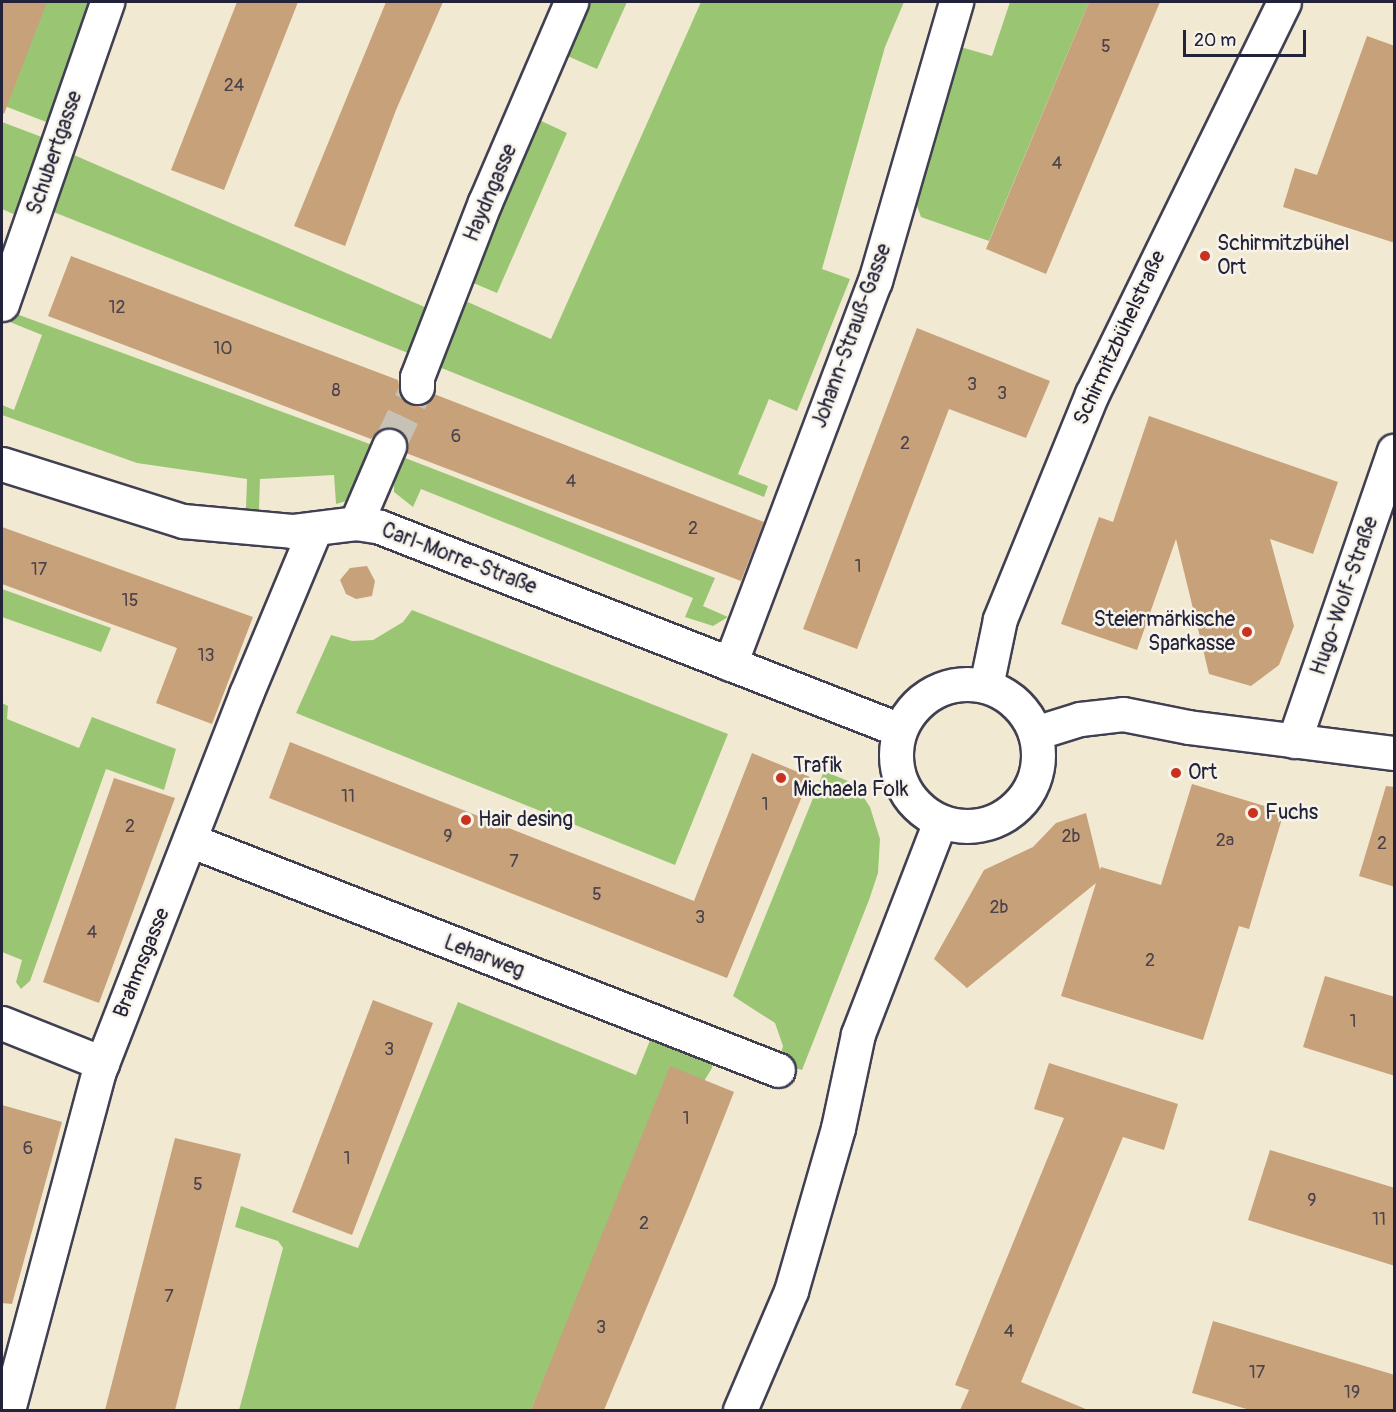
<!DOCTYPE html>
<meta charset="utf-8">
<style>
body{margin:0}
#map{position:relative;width:1396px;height:1412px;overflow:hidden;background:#f2e9d3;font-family:Pangolin,sans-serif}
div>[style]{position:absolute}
.green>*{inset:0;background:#9ac674}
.building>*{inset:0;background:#c7a17a}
.street-tunnel>*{height:33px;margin-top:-16.5px;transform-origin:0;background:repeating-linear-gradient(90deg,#c8c1b5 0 33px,transparent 0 49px)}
.roads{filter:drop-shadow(2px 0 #414052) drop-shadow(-2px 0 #414052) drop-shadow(0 2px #414052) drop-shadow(0 -2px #414052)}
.street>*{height:33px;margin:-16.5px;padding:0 16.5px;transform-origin:16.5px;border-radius:16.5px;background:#fff}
.secondary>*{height:33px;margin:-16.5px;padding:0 16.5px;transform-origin:16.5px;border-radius:16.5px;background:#fff}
.secondary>.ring{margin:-16.5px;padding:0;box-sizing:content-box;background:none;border:33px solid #fff;border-radius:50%}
.dots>*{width:16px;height:16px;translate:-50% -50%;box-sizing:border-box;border:3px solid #f7f3e8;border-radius:50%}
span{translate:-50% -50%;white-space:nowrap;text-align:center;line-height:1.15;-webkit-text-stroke:5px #f7f3e8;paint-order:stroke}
.number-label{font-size:18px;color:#4b424b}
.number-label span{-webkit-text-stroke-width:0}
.street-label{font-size:21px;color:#22223b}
.poi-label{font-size:21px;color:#22223b}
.left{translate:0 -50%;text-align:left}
.right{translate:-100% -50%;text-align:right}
.frame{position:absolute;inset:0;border:3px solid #22223b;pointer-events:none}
.scale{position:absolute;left:1183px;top:30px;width:123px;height:27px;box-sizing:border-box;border:3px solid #22223b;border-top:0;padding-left:8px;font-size:18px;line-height:21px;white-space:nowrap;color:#22223b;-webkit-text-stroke:4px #f7f3e8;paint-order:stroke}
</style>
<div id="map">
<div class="green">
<div style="clip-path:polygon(2px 2px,93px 2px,49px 123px,2px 105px)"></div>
<div style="clip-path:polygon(586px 2px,627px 2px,597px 69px,563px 54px)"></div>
<div style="clip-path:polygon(701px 2px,904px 2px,885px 47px,822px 269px,850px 279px,797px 411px,769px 399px,738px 474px,768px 486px,764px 497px,434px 365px,461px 299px,551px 339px)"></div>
<div style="clip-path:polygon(1010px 2px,1089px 2px,989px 241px,921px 217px,916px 203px,957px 46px,992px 56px)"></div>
<div style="clip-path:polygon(537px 119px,567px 133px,497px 293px,471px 282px)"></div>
<div style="clip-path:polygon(2px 122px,47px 139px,18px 216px,2px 209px)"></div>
<div style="clip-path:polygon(74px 155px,427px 308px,408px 353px,51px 211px)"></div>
<div style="clip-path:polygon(11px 312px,378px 447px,350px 500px,336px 504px,334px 475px,260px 479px,259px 509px,250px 511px,246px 508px,247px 479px,137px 463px,2px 415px,2px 405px,14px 410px,42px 335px,10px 322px)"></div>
<div style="clip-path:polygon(400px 456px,715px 578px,703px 606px,728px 617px,713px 626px,685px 617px,693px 598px,421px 489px,413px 507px,394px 492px,394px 472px)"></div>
<div style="clip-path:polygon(2px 589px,111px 628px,101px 652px,2px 617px)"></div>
<div style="clip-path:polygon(412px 610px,728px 734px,675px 865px,296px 713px,331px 635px,352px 641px,373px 640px,403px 622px)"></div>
<div style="clip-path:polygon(2px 703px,8px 706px,7px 719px,79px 748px,92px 717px,176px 749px,164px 790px,106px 769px,30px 981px,21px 989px,16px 982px,22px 960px,2px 952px)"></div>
<div style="clip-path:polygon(824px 771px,855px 784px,870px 807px,880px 839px,878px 873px,869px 900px,802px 1070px,774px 1062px,779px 1060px,783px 1046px,775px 1023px,733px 996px)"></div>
<div style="clip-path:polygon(458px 1002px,636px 1075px,655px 1028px,714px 1055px,712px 1068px,588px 1273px,531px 1410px,239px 1410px,283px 1248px,278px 1241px,235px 1227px,241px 1206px,358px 1248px)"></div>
</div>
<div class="building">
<div style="clip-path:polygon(2px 2px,47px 2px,4px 114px,2px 113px)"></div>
<div style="clip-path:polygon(237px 2px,298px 2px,224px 190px,171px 170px)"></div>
<div style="clip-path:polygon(386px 2px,443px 2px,396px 110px,345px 246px,294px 226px)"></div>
<div style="clip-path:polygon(1089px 2px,1160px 2px,1046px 274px,986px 249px)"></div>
<div style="clip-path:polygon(1367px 36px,1395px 46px,1395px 243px,1283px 207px,1295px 168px,1317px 175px)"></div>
<div style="clip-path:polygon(71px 256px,398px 380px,401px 396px,408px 403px,426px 403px,434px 394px,764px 522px,741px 581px,406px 453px,404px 435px,396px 429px,378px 431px,371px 439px,48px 316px)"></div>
<div style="clip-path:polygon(917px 328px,1050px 381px,1026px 438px,949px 409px,857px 649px,803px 629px)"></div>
<div style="clip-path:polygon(1149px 416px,1338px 482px,1313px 554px,1270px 539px,1294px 626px,1279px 665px,1251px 686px,1209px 674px,1176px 539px,1137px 650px,1061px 624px,1099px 517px,1113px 522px)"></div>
<div style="clip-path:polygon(2px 527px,253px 617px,212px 724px,156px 703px,177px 648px,2px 584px)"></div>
<div style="clip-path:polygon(367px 566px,375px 581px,372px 596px,356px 599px,346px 594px,340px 580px,350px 568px)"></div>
<div style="clip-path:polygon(290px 742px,694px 901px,752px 753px,810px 777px,727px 978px,269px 798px)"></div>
<div style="clip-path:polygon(114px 778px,175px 798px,99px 1003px,43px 982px)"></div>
<div style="clip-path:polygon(1192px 784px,1284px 812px,1249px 929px,1239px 926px,1203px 1040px,1061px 996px,1096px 883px,967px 988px,934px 959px,984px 870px,1033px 847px,1056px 823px,1086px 813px,1100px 870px,1101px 867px,1161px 885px)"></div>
<div style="clip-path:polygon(1386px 786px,1395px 787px,1395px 887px,1359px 876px)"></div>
<div style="clip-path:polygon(1325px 976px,1395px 997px,1395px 1076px,1303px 1047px)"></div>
<div style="clip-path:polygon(373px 1000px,433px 1023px,352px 1235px,292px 1212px)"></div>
<div style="clip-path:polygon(1049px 1063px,1178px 1104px,1164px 1150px,1123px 1137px,1021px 1382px,1088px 1410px,960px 1410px,969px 1390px,955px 1385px,1064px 1118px,1034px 1109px)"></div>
<div style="clip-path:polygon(670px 1066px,734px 1092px,691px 1201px,604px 1410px,531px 1410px)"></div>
<div style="clip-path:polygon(2px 1105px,62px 1122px,12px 1304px,2px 1303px)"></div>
<div style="clip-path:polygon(175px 1138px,241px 1154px,175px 1410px,105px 1410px)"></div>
<div style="clip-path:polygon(1270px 1150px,1395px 1188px,1395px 1266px,1248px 1220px)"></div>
<div style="clip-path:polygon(1213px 1321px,1395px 1375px,1395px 1410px,1250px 1410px,1192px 1393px)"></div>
</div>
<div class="street-tunnel">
<div style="left:389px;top:446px;width:65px;rotate:-64.6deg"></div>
</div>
<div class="roads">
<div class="street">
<div style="left:2px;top:304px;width:320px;rotate:-70.8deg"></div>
<div style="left:417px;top:387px;width:10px;rotate:-90deg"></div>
<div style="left:417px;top:377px;width:188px;rotate:-68.8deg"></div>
<div style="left:485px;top:202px;width:218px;rotate:-66.7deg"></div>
<div style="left:2px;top:464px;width:190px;rotate:17.5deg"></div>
<div style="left:183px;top:521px;width:109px;rotate:5.2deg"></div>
<div style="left:292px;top:531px;width:64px;rotate:-7.1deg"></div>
<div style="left:356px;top:523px;width:24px;rotate:9deg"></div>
<div style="left:380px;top:527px;width:558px;rotate:21.32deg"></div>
<div style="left:356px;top:523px;width:84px;rotate:-66.8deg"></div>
<div style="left:730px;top:664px;width:410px;rotate:-69.3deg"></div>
<div style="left:875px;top:281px;width:291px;rotate:-73.8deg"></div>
<div style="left:1035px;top:733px;width:47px;rotate:-17.3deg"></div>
<div style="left:1080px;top:719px;width:43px;rotate:-6.6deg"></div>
<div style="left:1123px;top:714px;width:66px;rotate:11.3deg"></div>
<div style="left:1188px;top:727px;width:208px;rotate:7.2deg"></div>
<div style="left:1294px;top:741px;width:307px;rotate:-71deg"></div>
<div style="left:192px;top:841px;width:629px;rotate:21.34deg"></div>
<div style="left:2px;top:1023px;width:108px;rotate:21.8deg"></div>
<div style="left:8px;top:1410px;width:351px;rotate:-75deg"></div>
<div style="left:99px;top:1071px;width:405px;rotate:-68.7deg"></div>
<div style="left:246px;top:694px;width:179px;rotate:-67.3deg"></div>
</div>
<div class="secondary">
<div class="ring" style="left:896px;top:684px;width:109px;height:109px"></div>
<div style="left:986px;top:686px;width:68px;rotate:-78.2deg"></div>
<div style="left:1000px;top:619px;width:243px;rotate:-67.8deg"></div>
<div style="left:1092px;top:394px;width:436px;rotate:-63.9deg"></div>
<div style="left:740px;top:1410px;width:129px;rotate:-66.8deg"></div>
<div style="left:791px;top:1291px;width:170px;rotate:-73.9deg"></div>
<div style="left:838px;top:1128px;width:96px;rotate:-78deg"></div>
<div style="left:858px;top:1034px;width:228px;rotate:-68.9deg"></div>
</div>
</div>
<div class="dots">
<div style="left:1205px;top:256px;background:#c8321e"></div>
<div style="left:1247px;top:632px;background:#c8321e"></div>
<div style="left:1176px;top:773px;background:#c8321e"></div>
<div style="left:781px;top:778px;background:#c8321e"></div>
<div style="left:1253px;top:813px;background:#c8321e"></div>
<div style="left:466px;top:820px;background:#c8321e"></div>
</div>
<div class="number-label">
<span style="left:1106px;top:47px">5</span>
<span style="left:234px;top:86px">24</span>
<span style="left:1057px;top:164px">4</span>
<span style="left:117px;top:308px">12</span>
<span style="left:223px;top:349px">10</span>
<span style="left:972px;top:385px">3</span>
<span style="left:336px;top:391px">8</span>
<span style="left:1002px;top:394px">3</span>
<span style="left:456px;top:437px">6</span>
<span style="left:905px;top:444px">2</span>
<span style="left:571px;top:482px">4</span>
<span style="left:693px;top:529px">2</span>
<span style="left:858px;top:567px">1</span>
<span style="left:39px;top:570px">17</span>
<span style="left:130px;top:601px">15</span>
<span style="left:206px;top:656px">13</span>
<span style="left:348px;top:797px">11</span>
<span style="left:765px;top:805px">1</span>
<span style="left:130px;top:827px">2</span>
<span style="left:448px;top:837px">9</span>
<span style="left:1071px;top:837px">2b</span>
<span style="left:1225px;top:841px">2a</span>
<span style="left:1382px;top:844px">2</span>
<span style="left:514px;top:862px">7</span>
<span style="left:597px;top:895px">5</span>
<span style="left:999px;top:908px">2b</span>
<span style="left:700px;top:918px">3</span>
<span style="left:92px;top:933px">4</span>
<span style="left:1150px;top:961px">2</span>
<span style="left:1353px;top:1022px">1</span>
<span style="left:389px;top:1050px">3</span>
<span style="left:686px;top:1119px">1</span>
<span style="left:28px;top:1149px">6</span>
<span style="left:347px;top:1159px">1</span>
<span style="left:198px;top:1185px">5</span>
<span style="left:1312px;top:1201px">9</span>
<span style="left:1379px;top:1220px">11</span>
<span style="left:644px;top:1224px">2</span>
<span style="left:169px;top:1297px">7</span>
<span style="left:601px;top:1328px">3</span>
<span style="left:1009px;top:1332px">4</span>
<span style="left:1257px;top:1373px">17</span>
<span style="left:1352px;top:1393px">19</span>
</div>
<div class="street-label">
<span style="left:55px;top:153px;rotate:-71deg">Schubertgasse</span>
<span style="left:491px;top:193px;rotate:-67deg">Haydngasse</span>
<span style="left:852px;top:336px;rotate:-70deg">Johann-Strauß-Gasse</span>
<span style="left:1120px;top:338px;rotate:-65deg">Schirmitzbühelstraße</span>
<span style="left:459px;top:559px;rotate:21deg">Carl-Morre-Straße</span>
<span style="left:1345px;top:596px;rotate:-71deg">Hugo-Wolf-Straße</span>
<span style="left:484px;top:957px;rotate:21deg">Leharweg</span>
<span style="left:142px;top:963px;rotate:-68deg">Brahmsgasse</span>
</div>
<div class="poi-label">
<span class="left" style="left:1217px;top:256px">Schirmitzbühel<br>Ort</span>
<span class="right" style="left:1235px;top:632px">Steiermärkische<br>Sparkasse</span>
<span class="left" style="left:793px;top:778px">Trafik<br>Michaela Folk</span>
<span class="left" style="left:1188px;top:773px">Ort</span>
<span class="left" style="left:1265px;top:813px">Fuchs</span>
<span class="left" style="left:478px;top:820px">Hair desing</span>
</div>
<div class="frame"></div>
<div class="scale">20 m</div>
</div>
